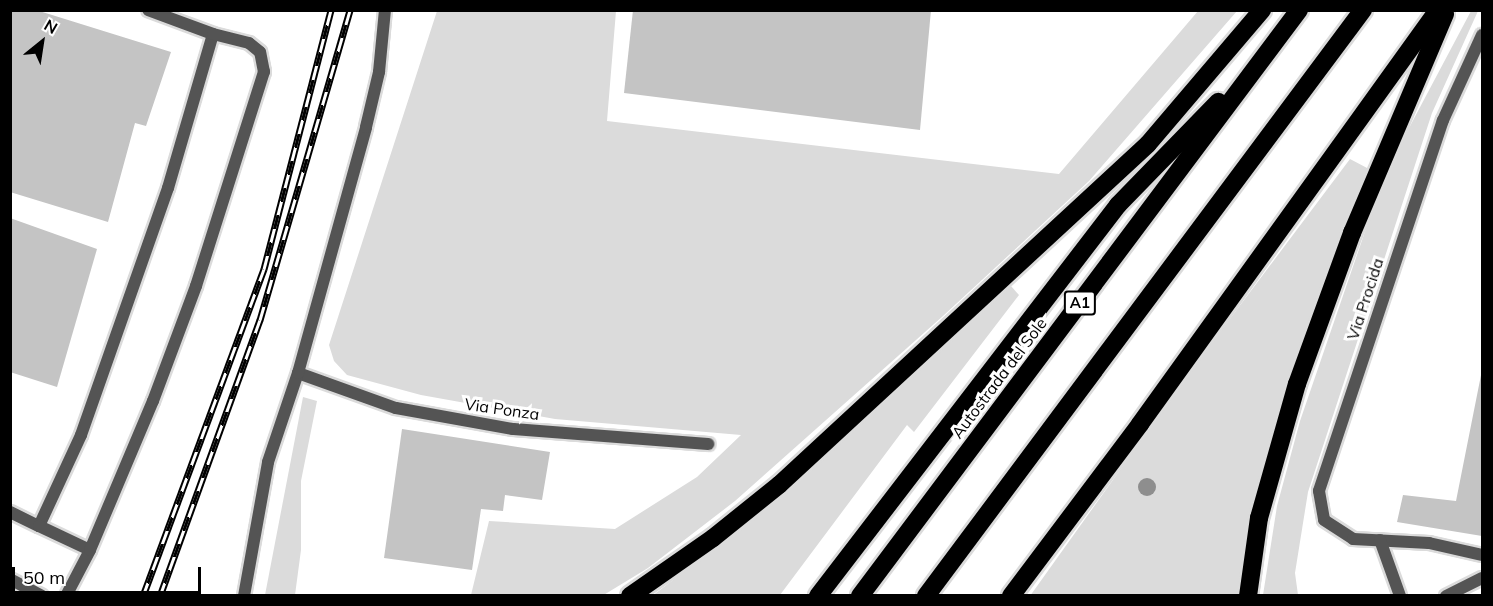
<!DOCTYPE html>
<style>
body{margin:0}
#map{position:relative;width:1493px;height:606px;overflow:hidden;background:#fff;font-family:Mulish,sans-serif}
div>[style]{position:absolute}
.green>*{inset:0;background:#dbdbdb}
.building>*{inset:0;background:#c4c4c4}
.roads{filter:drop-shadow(2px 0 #dbdbdb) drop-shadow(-2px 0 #dbdbdb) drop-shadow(0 2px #dbdbdb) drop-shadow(0 -2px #dbdbdb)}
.service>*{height:12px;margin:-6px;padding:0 6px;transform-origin:6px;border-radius:6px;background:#545454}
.minor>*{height:12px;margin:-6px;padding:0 6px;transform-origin:6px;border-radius:6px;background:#545454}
.motorway>*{height:18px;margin:-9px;padding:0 9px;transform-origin:9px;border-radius:9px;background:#000}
.rail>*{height:7px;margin-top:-3.5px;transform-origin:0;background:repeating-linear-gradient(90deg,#fff 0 14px,#000 0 28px);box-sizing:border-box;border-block:2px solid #000}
.trees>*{width:18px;height:18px;margin:-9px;border-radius:50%;background:#8e8e8e}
span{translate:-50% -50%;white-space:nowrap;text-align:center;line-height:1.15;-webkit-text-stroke:6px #fff;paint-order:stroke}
.shield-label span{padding:2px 4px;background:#fff;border:2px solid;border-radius:4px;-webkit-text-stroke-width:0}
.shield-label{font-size:15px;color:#000;font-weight:700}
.street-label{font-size:16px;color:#000}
.frame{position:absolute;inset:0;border:12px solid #000;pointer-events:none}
.north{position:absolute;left:12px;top:12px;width:60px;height:60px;-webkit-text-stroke:4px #fff;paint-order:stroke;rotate:30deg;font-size:16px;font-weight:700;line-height:24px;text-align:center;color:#000}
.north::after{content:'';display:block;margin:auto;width:21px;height:27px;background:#000;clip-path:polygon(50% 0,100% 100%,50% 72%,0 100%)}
.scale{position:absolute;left:12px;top:567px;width:189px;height:27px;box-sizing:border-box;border:3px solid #000;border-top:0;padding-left:8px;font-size:18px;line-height:21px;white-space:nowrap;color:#000;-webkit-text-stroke:4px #fff;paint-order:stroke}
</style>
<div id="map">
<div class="green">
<div style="clip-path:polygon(437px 11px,616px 11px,607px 121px,1059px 174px,1198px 11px,1237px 11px,1089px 181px,943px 316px,735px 501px,648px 568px,602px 596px,471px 595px,489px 521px,615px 529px,697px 477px,741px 435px,555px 419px,421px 395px,347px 375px,334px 361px,329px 345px)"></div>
<div style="clip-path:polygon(1471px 11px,1478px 11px,1432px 113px,1308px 492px,1295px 573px,1298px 595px,1263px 595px,1277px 506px,1300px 421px,1371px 214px,1401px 143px)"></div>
<div style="clip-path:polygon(1350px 159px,1369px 169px,1298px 351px,1251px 513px,1240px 595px,1030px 596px,1190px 372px)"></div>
<div style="clip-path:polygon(1011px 286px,1019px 295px,914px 432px,907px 425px,780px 595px,652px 596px,760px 514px)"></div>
<div style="clip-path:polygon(303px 397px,317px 401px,301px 481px,301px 550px,295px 595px,265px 595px)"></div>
</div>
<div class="building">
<div style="clip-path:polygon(10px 10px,36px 10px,171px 52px,146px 126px,135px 123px,108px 222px,10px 192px)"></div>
<div style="clip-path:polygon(633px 10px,931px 10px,920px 130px,624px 93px)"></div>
<div style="clip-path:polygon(10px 218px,97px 249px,57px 387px,10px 372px)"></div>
<div style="clip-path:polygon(1482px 370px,1482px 536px,1397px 522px,1403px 495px,1456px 501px)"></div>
<div style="clip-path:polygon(402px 429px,550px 452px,542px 500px,505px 495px,503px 511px,481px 509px,472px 570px,384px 558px)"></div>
</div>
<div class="roads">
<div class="service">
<div style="left:298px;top:373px;width:104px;rotate:19.7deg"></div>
<div style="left:396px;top:408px;width:119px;rotate:10.2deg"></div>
<div style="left:513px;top:429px;width:196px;rotate:4.4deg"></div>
<div style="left:10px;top:512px;width:32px;rotate:26deg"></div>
<div style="left:39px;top:526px;width:100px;rotate:-65.2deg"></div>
<div style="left:81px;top:435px;width:262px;rotate:-70.6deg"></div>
<div style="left:168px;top:188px;width:160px;rotate:-73.7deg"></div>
<div style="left:213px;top:34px;width:69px;rotate:-159.7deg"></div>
<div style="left:39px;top:526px;width:56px;rotate:25.2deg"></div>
<div style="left:10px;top:579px;width:36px;rotate:28deg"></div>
<div style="left:66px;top:596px;width:52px;rotate:-62.4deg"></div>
<div style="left:90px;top:550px;width:162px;rotate:-67.1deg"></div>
<div style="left:153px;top:401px;width:123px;rotate:-69.5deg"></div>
<div style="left:196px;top:286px;width:225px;rotate:-72.4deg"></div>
<div style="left:264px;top:72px;width:20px;rotate:-101deg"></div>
<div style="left:260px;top:52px;width:14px;rotate:-141deg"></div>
<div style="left:249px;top:43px;width:37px;rotate:-166deg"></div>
<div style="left:244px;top:596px;width:136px;rotate:-79.8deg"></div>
<div style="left:268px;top:462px;width:94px;rotate:-71.4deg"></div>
<div style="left:298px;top:373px;width:255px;rotate:-74.5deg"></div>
<div style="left:366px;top:127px;width:57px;rotate:-76.7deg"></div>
<div style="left:379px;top:72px;width:62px;rotate:-84.5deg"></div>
</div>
<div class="minor">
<div style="left:1482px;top:35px;width:94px;rotate:114.6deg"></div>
<div style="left:1443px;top:120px;width:391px;rotate:108.5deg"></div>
<div style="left:1319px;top:491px;width:29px;rotate:80deg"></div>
<div style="left:1324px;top:520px;width:35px;rotate:33deg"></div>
<div style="left:1353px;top:539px;width:76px;rotate:3deg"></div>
<div style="left:1429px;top:543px;width:54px;rotate:12.8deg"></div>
<div style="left:1380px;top:540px;width:59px;rotate:70.3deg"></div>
<div style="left:1446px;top:596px;width:40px;rotate:-26.6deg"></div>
</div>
<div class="motorway">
<div style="left:630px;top:596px;width:101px;rotate:-34.9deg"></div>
<div style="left:713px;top:538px;width:85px;rotate:-38.8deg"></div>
<div style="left:779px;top:485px;width:502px;rotate:-42.74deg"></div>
<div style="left:1148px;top:144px;width:176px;rotate:-49.6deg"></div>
<div style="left:818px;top:596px;width:493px;rotate:-52.5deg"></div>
<div style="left:1118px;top:205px;width:144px;rotate:-45.8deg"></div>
<div style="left:860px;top:596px;width:732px;rotate:-53.16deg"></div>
<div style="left:926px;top:596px;width:731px;rotate:-53.29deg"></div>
<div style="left:1011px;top:596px;width:215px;rotate:-53.1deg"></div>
<div style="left:1140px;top:424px;width:510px;rotate:-54.25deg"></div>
<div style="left:1248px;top:596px;width:79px;rotate:-82deg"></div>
<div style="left:1259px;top:518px;width:139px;rotate:-74.2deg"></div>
<div style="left:1297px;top:384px;width:161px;rotate:-70deg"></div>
<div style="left:1352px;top:233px;width:238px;rotate:-67deg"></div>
</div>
</div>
<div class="rail">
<div style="left:143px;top:596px;width:349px;rotate:-69.7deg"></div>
<div style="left:264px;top:269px;width:268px;rotate:-75.5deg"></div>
<div style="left:160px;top:596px;width:294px;rotate:-70.1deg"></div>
<div style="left:260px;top:320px;width:323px;rotate:-73.8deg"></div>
</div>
<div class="trees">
<div style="left:1147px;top:487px"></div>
</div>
<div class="shield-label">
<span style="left:1080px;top:303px">A1</span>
</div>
<div class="street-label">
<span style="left:1365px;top:299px;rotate:-72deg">Via Procida</span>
<span style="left:999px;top:378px;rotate:-53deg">Autostrada del Sole</span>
<span style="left:502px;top:409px;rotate:8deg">Via Ponza</span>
</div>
<div class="frame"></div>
<div class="north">N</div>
<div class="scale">50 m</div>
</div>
